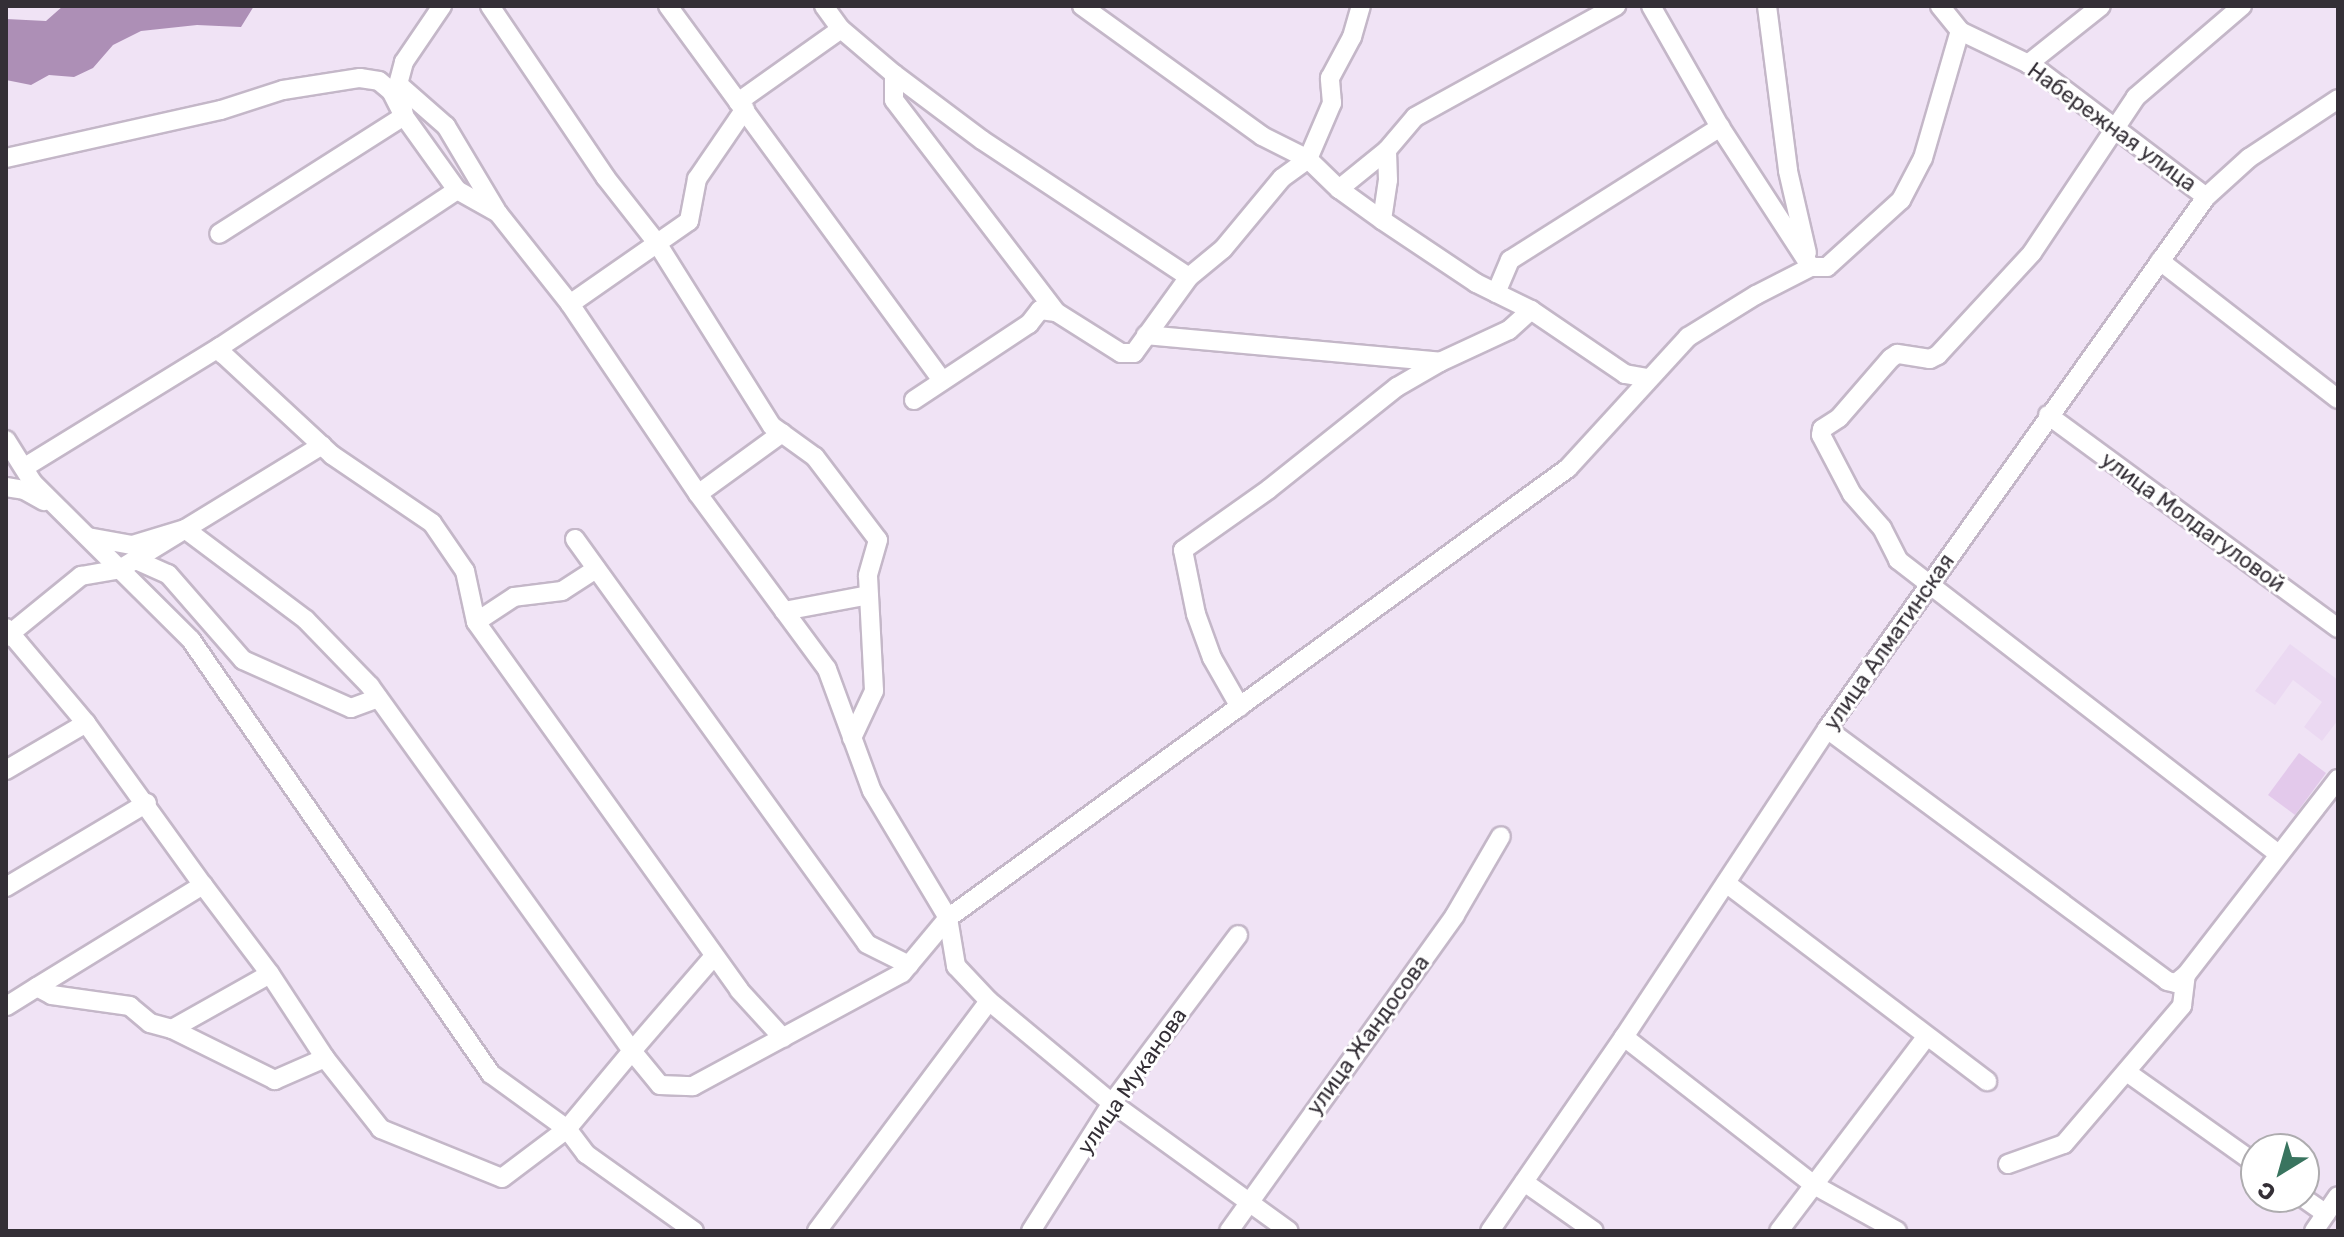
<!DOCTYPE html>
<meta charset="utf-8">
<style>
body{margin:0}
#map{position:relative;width:2344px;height:1237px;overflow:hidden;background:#f0e3f5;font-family:Rubik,sans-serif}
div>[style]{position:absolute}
.built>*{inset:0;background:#ebd9f2}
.green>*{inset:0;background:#e3c9eb}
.water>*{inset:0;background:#ad8fb6}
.roads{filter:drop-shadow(2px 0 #c4b7c8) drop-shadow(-2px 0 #c4b7c8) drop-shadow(0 2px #c4b7c8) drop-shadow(0 -2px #c4b7c8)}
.minor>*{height:18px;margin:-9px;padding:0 9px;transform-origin:9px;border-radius:9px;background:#fff}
span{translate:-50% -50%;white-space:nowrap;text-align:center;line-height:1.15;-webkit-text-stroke:6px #fff;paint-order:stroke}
.street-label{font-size:22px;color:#342f36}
.frame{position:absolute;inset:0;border:8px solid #342f36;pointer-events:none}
.north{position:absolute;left:2240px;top:1133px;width:80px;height:80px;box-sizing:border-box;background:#fff;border:2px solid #aeacaf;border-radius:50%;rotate:217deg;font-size:22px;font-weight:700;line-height:32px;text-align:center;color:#342f36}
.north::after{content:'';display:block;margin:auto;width:28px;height:36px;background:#39745f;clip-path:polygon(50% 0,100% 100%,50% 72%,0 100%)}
</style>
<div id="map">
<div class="built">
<div style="clip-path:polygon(2290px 644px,2338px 680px,2338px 720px,2322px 741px,2304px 727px,2322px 702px,2293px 680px,2275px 705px,2255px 691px)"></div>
</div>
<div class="green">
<div style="clip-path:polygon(2299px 753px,2326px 773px,2295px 815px,2268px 795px)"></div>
</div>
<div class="water">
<div style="clip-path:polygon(63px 6px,254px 6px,241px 27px,197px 25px,141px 31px,113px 45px,93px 68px,74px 77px,49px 75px,31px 85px,6px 80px,6px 19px,46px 21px)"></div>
</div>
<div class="roads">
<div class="minor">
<div style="left:442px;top:6px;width:68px;rotate:124.2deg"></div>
<div style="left:404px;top:62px;width:23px;rotate:105deg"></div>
<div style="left:398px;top:84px;width:33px;rotate:79deg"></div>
<div style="left:404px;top:116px;width:91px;rotate:54.4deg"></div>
<div style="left:457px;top:190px;width:47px;rotate:29.3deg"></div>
<div style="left:498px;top:213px;width:116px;rotate:51.6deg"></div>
<div style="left:570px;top:304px;width:229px;rotate:56deg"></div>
<div style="left:698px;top:494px;width:217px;rotate:53.6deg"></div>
<div style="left:827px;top:669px;width:130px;rotate:69.8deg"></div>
<div style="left:872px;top:791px;width:148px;rotate:59.1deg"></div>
<div style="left:948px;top:918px;width:49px;rotate:80.5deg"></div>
<div style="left:956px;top:966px;width:48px;rotate:46.7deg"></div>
<div style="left:989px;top:1001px;width:160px;rotate:39.7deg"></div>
<div style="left:1112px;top:1103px;width:218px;rotate:35.9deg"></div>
<div style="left:490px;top:6px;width:207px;rotate:56deg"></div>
<div style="left:606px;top:178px;width:83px;rotate:51.9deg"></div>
<div style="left:657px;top:243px;width:216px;rotate:57.9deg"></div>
<div style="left:772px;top:426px;width:53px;rotate:35.8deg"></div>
<div style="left:815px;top:457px;width:104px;rotate:52.8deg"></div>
<div style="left:878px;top:540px;width:37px;rotate:106deg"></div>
<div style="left:868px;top:576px;width:115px;rotate:87deg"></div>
<div style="left:874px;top:691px;width:52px;rotate:115.1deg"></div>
<div style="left:668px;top:6px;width:464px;rotate:53.8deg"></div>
<div style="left:824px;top:6px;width:29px;rotate:54deg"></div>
<div style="left:841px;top:29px;width:70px;rotate:40.3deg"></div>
<div style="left:894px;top:74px;width:110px;rotate:36.9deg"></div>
<div style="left:982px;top:140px;width:248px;rotate:33.5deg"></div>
<div style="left:1082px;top:6px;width:222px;rotate:35.8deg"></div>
<div style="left:1262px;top:136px;width:51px;rotate:26.6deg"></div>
<div style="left:1308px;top:159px;width:43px;rotate:44.1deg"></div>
<div style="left:1339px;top:189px;width:53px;rotate:35.8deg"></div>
<div style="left:1382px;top:220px;width:113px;rotate:33.8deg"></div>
<div style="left:1476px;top:283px;width:61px;rotate:26.1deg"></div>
<div style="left:1651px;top:6px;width:139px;rotate:60.3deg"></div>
<div style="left:1720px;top:127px;width:167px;rotate:57deg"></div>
<div style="left:1767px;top:6px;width:166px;rotate:82.7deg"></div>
<div style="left:1788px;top:171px;width:84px;rotate:77deg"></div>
<div style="left:1940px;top:6px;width:32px;rotate:51deg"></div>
<div style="left:1960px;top:31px;width:81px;rotate:25.6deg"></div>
<div style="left:2033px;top:66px;width:217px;rotate:37.1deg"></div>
<div style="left:2242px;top:6px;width:140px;rotate:139.4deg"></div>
<div style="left:2136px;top:97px;width:187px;rotate:123.7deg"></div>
<div style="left:2032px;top:253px;width:139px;rotate:132.7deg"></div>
<div style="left:1938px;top:355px;width:9px;rotate:153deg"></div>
<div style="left:1930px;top:359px;width:33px;rotate:-171deg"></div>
<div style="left:1897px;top:354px;width:7px;rotate:146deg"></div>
<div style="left:1891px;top:358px;width:79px;rotate:130.9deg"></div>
<div style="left:1839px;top:418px;width:20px;rotate:147deg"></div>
<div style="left:1822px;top:429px;width:6px;rotate:99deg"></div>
<div style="left:1821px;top:435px;width:67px;rotate:62.3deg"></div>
<div style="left:1852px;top:494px;width:45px;rotate:48.6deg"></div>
<div style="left:1882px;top:528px;width:36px;rotate:63deg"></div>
<div style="left:1898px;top:560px;width:481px;rotate:37.7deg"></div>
<div style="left:2028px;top:64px;width:93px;rotate:-38.5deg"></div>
<div style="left:894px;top:74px;width:26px;rotate:90deg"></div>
<div style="left:894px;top:100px;width:267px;rotate:52.6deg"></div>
<div style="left:398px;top:84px;width:64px;rotate:41.2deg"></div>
<div style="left:446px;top:126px;width:98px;rotate:59.2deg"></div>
<div style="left:738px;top:102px;width:126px;rotate:-35.3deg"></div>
<div style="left:6px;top:158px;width:220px;rotate:-12.6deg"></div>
<div style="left:221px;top:110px;width:65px;rotate:-17.9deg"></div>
<div style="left:283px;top:90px;width:78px;rotate:-8.9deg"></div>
<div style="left:360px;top:78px;width:19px;rotate:9deg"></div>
<div style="left:379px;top:81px;width:16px;rotate:40deg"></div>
<div style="left:391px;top:91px;width:28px;rotate:63deg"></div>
<div style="left:404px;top:116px;width:219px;rotate:147.5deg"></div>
<div style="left:1339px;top:189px;width:62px;rotate:-39.1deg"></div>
<div style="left:1382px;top:220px;width:40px;rotate:-81.5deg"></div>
<div style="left:1388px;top:180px;width:30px;rotate:-92deg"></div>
<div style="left:1387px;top:150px;width:43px;rotate:-49.7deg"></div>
<div style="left:1415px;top:117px;width:230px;rotate:-28.9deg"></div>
<div style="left:2160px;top:261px;width:225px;rotate:37.8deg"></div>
<div style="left:1496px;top:293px;width:36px;rotate:-67deg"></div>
<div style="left:1510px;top:260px;width:249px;rotate:-32.3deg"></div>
<div style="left:570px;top:304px;width:145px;rotate:-34.9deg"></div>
<div style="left:689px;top:221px;width:43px;rotate:-79.2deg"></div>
<div style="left:697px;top:179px;width:85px;rotate:-55.6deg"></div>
<div style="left:1146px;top:335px;width:295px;rotate:5.2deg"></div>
<div style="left:220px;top:347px;width:8px;rotate:67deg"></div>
<div style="left:223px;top:354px;width:149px;rotate:42.8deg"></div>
<div style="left:332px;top:455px;width:121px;rotate:34.2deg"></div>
<div style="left:432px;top:523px;width:58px;rotate:55.5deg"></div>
<div style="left:465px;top:571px;width:52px;rotate:77.8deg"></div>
<div style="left:914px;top:400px;width:138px;rotate:-33.5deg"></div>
<div style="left:1029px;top:324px;width:18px;rotate:-52deg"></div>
<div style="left:1040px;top:310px;width:16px;rotate:7deg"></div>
<div style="left:1056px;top:312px;width:77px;rotate:32.2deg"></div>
<div style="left:1121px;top:353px;width:13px"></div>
<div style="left:1134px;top:353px;width:94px;rotate:-54.1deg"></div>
<div style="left:1189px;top:277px;width:44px;rotate:-39.5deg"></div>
<div style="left:1223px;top:249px;width:92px;rotate:-50.3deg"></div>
<div style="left:1282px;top:178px;width:32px;rotate:-36deg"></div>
<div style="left:1308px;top:159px;width:61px;rotate:-66.8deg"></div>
<div style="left:1332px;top:103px;width:25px;rotate:-95deg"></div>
<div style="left:1330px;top:78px;width:47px;rotate:-61.8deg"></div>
<div style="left:1352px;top:37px;width:32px;rotate:-74deg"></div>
<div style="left:2048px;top:415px;width:360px;rotate:36.3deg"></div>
<div style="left:6px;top:440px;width:51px;rotate:57.9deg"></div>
<div style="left:33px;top:483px;width:223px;rotate:44.8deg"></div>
<div style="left:191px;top:640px;width:528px;rotate:55.35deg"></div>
<div style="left:491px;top:1074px;width:94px;rotate:35.9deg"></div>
<div style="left:567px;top:1129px;width:81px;rotate:143deg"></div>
<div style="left:502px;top:1178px;width:131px;rotate:-158deg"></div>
<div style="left:381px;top:1129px;width:90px;rotate:-128.3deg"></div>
<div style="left:325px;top:1058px;width:55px;rotate:156.3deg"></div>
<div style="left:275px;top:1080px;width:115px;rotate:-153.7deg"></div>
<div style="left:172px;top:1029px;width:23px;rotate:-165deg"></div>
<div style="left:150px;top:1023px;width:26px;rotate:-140deg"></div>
<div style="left:130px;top:1006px;width:79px;rotate:-172deg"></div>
<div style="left:52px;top:995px;width:17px;rotate:-152deg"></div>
<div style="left:37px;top:987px;width:36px;rotate:148deg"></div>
<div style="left:25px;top:467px;width:229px;rotate:-31.6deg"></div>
<div style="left:220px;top:347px;width:284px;rotate:-33.5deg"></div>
<div style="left:6px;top:487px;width:18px;rotate:9deg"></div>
<div style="left:24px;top:490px;width:23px;rotate:29deg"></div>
<div style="left:698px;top:494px;width:104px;rotate:-36deg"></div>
<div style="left:88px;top:537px;width:45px;rotate:10.3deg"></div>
<div style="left:132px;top:545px;width:55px;rotate:-16.8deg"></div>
<div style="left:185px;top:529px;width:151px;rotate:36.9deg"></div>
<div style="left:306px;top:620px;width:92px;rotate:45.9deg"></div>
<div style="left:370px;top:686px;width:449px;rotate:54.3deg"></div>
<div style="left:632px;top:1051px;width:125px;rotate:-49.2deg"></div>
<div style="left:575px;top:539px;width:499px;rotate:54.2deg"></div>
<div style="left:867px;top:944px;width:47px;rotate:26.6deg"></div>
<div style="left:136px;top:560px;width:35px;rotate:24deg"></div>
<div style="left:168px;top:574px;width:114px;rotate:48.9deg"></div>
<div style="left:243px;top:660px;width:118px;rotate:24deg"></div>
<div style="left:351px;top:708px;width:29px;rotate:-20deg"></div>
<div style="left:596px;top:569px;width:40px;rotate:147.1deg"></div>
<div style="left:562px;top:591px;width:48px;rotate:172.9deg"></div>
<div style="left:514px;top:597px;width:45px;rotate:146.7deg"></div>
<div style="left:476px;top:622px;width:452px;rotate:54.4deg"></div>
<div style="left:739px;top:990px;width:65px;rotate:47.5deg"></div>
<div style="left:784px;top:611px;width:86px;rotate:-10.7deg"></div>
<div style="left:6px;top:628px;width:124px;rotate:49.9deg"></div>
<div style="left:6px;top:637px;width:97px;rotate:-39.1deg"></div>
<div style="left:81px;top:576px;width:40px;rotate:-10deg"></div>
<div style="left:120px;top:569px;width:237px;rotate:-31.5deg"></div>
<div style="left:1240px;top:707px;width:56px;rotate:-119.7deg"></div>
<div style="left:1212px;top:658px;width:47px;rotate:-110deg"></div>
<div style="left:1196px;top:614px;width:65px;rotate:-101.5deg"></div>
<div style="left:1183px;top:550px;width:105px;rotate:-35.3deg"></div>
<div style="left:1269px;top:489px;width:164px;rotate:-38.6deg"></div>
<div style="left:1397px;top:387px;width:50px;rotate:-30.2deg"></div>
<div style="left:1440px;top:362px;width:76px;rotate:-24.9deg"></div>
<div style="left:1509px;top:330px;width:30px;rotate:-42deg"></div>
<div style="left:1531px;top:310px;width:114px;rotate:34.2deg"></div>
<div style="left:1625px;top:374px;width:23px;rotate:10deg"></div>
<div style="left:1827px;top:729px;width:423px;rotate:36.5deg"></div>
<div style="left:2167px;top:981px;width:9px;rotate:13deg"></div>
<div style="left:2176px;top:983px;width:13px;rotate:-39deg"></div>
<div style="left:2186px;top:975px;width:248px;rotate:-52.2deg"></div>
<div style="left:6px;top:770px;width:93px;rotate:-30.4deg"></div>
<div style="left:86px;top:723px;width:200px;rotate:54.2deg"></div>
<div style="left:1726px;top:883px;width:328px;rotate:37.2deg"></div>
<div style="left:6px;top:887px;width:164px;rotate:-30.8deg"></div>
<div style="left:37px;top:987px;width:195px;rotate:-31.6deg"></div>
<div style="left:203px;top:885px;width:111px;rotate:53deg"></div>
<div style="left:172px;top:1029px;width:112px;rotate:-29.3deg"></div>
<div style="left:270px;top:974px;width:100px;rotate:56.8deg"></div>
<div style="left:1624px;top:1037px;width:241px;rotate:37.9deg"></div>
<div style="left:1814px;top:1185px;width:95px;rotate:29deg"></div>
<div style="left:2128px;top:1073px;width:157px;rotate:35.4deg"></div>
<div style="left:2008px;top:1164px;width:59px;rotate:-19.7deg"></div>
<div style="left:2064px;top:1144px;width:182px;rotate:-49.5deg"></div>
<div style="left:2182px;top:1006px;width:31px;rotate:-83deg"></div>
<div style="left:1524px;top:1182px;width:85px;rotate:35deg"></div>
<div style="left:2302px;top:1197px;width:29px;rotate:35deg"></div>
<div style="left:694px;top:1231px;width:133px;rotate:-144.5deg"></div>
<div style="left:586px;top:1154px;width:31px;rotate:-127deg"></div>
<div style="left:567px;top:1129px;width:102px;rotate:-50.2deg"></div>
<div style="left:632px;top:1051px;width:44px;rotate:50.5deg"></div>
<div style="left:660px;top:1085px;width:33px;rotate:2deg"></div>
<div style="left:693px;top:1086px;width:238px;rotate:-28.4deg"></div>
<div style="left:902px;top:973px;width:72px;rotate:-50.1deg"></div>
<div style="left:948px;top:918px;width:766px;rotate:-35.97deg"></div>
<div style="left:1568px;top:468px;width:178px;rotate:-47.5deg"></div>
<div style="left:1688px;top:337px;width:80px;rotate:-31.7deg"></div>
<div style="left:1756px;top:295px;width:62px;rotate:-27deg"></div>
<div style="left:1811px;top:267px;width:16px"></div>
<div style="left:1827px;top:267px;width:100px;rotate:-42.2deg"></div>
<div style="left:1901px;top:200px;width:47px;rotate:-62.4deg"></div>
<div style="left:1923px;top:158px;width:132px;rotate:-73.8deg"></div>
<div style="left:817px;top:1231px;width:287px;rotate:-53.2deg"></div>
<div style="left:1031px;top:1231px;width:151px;rotate:-57.7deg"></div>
<div style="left:1112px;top:1103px;width:210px;rotate:-53.1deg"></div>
<div style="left:1229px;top:1231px;width:388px;rotate:-54.4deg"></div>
<div style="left:1455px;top:915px;width:91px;rotate:-59.8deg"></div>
<div style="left:1490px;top:1231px;width:236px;rotate:-55.4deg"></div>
<div style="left:1624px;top:1037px;width:369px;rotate:-56.6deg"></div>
<div style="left:1827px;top:729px;width:653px;rotate:-54.53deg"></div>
<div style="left:2206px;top:197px;width:58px;rotate:-42.2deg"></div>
<div style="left:2249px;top:158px;width:107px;rotate:-33.5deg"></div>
<div style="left:1779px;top:1231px;width:243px;rotate:-52.8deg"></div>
<div style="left:2314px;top:1231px;width:42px;rotate:-55.6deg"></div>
</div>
</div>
<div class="street-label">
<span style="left:2112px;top:127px;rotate:36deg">Набережная улица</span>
<span style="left:2193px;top:522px;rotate:36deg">улица Молдагуловой</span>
<span style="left:1889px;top:642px;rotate:-55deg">улица Алматинская</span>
<span style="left:1368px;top:1035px;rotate:-54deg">улица Жандосова</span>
<span style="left:1132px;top:1081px;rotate:-55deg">улица Муканова</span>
</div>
<div class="frame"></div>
<div class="north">С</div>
</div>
